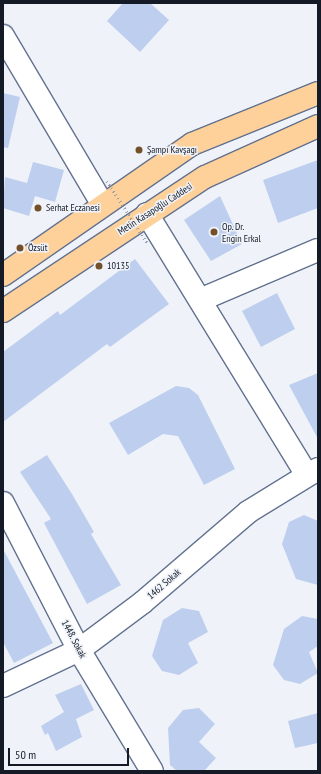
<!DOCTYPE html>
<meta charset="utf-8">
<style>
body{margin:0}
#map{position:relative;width:321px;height:774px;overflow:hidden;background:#eff3f9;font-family:"PT Sans Narrow",sans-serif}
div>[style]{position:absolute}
.building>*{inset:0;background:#bdceee}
.roads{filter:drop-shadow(1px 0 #63728f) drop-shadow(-1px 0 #63728f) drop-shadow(0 1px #63728f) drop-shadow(0 -1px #63728f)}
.minor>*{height:22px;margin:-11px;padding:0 11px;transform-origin:11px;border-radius:11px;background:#fff}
.major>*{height:22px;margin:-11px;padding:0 11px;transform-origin:11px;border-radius:11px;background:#fed09a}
.path-bridge>*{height:2.5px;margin-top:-1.25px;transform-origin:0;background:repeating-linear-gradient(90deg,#999ea6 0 1px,transparent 0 4px)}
.dots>*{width:11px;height:11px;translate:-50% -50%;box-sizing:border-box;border:2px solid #eff3f9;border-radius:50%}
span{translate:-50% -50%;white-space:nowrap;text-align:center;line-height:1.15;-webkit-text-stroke:3px #eff3f9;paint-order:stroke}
.poi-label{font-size:10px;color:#141a26}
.left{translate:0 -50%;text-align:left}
.street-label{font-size:10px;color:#141a26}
.frame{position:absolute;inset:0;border:4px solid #141a26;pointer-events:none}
.scale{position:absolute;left:8px;top:748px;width:121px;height:18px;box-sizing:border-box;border:2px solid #141a26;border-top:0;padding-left:5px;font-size:12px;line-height:14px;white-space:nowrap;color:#141a26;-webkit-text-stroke:3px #eff3f9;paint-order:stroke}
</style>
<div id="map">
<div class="building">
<div style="clip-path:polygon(123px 3px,150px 3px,169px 20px,140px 52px,107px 21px)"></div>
<div style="clip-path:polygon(3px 93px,20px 97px,8px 148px,3px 147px)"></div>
<div style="clip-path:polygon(318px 160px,318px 208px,278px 223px,263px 180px)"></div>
<div style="clip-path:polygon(33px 162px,64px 170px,55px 202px,35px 196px,29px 216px,3px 208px,5px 177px,27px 183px)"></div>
<div style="clip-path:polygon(220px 196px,242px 244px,211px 261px,184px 220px)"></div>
<div style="clip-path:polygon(135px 259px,169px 304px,110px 347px,107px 344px,3px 422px,3px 352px,58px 311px,60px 315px)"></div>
<div style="clip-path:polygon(277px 293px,295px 329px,261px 347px,242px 311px)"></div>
<div style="clip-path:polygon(318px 373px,318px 439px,289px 385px)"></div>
<div style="clip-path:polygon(176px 386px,189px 388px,198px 395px,235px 469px,204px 485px,178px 436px,163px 434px,128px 455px,109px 423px)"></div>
<div style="clip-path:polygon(47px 455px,72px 494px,94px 532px,91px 534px,121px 585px,87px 604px,44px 523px,51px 519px,20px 472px)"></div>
<div style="clip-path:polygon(304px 515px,318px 521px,318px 585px,296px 579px,282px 544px,289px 522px)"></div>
<div style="clip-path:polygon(3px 549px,53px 643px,14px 663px,3px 642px)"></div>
<div style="clip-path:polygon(182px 608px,199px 611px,208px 632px,188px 643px,198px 663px,179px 675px,162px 671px,152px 656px,163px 620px)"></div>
<div style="clip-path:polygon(302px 616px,318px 619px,318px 646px,309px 652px,318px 673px,300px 684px,284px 680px,273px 665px,284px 629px)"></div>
<div style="clip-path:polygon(81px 684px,94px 710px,76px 719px,82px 737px,56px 751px,48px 733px,45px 735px,41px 726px,64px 712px,55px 695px)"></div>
<div style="clip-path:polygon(199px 708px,215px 724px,199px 742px,216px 758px,204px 771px,177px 771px,170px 765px,168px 728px,183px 710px)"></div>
<div style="clip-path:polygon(318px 713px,318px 743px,295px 748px,288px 721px)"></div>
</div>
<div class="roads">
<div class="minor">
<div style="left:3px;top:36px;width:196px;rotate:59.4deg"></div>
<div style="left:147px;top:214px;width:306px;rotate:58.5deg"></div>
<div style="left:200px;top:300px;width:128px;rotate:-23deg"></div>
<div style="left:3px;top:503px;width:165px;rotate:62.7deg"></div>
<div style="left:79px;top:650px;width:141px;rotate:58.9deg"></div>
<div style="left:3px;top:686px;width:84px;rotate:-25.3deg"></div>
<div style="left:79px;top:650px;width:79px;rotate:-36.7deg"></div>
<div style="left:142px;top:603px;width:140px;rotate:-40.6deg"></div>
<div style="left:248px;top:512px;width:82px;rotate:-31.6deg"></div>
</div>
<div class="major">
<div style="left:3px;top:275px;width:230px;rotate:-34.7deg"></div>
<div style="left:192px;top:144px;width:136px;rotate:-22deg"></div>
<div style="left:3px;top:311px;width:242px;rotate:-33.6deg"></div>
<div style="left:205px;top:177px;width:124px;rotate:-24.3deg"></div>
</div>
</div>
<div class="path-bridge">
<div style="left:107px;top:181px;width:75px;rotate:56.9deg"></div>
</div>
<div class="dots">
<div style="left:139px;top:150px;background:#735029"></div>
<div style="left:38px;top:208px;background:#735029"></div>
<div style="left:214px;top:232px;background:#735029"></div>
<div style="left:20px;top:248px;background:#735029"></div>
<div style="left:99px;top:266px;background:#735029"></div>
</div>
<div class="poi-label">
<span class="left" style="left:147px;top:150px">Şampı Kavşagı</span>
<span class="left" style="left:46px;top:208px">Serhat Eczanesi</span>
<span class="left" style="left:222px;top:232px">Op. Dr.<br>Engin Erkal</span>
<span class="left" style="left:28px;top:248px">Özsüt</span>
<span class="left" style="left:107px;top:266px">10135</span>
</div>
<div class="street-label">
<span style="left:155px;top:209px;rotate:-33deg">Metin Kasapoğlu Caddesi</span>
<span style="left:164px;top:584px;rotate:-41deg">1462 Sokak</span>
<span style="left:74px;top:639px;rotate:62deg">1448. Sokak</span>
</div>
<div class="frame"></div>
<div class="scale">50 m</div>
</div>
